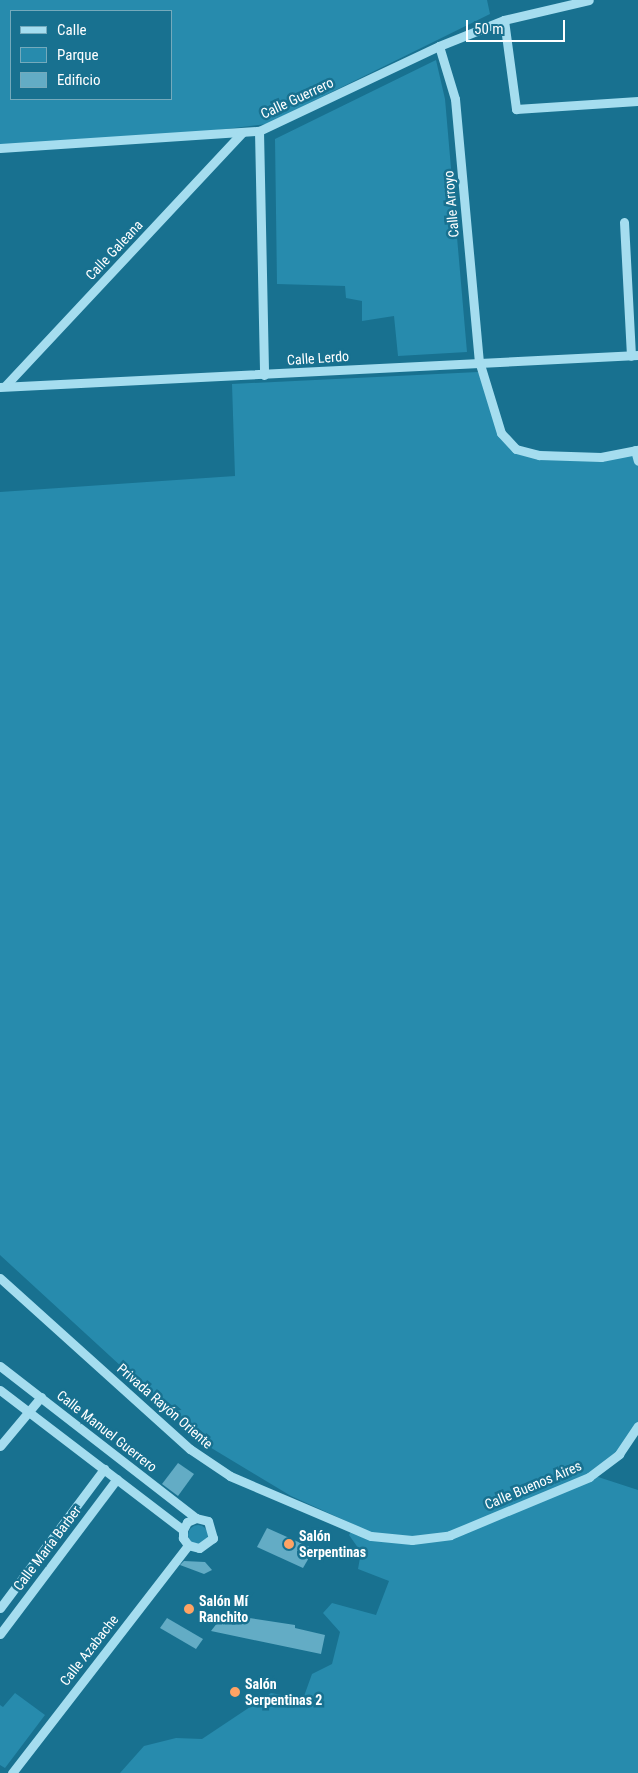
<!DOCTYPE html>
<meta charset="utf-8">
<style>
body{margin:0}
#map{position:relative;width:638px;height:1773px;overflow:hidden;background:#187190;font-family:"Roboto Condensed",sans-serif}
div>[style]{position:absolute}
.green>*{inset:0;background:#278bad}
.round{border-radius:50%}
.building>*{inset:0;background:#63acc5}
.minor>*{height:9px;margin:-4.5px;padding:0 4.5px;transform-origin:4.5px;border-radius:4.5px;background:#a5ddef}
.dots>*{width:14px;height:14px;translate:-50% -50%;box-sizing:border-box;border:2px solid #187190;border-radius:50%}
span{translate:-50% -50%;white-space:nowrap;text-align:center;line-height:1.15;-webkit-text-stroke:5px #187190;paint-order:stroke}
.street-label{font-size:14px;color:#fff}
.poi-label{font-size:14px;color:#fff;font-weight:700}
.left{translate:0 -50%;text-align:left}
.legend{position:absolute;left:10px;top:10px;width:162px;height:90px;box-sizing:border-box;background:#187190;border:1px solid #74aabc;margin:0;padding:6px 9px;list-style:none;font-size:15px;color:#fff}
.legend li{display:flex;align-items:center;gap:10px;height:25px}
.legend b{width:25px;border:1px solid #74aabc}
.scale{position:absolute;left:466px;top:20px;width:99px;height:22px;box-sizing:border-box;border:2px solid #fff;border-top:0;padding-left:6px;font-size:15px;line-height:18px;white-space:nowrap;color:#fff;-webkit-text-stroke:4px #187190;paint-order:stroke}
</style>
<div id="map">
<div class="green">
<div style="clip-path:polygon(evenodd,0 0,487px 0,490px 14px,267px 124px,106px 144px,0 145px,0 0,11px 11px,171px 11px,171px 99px,11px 99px,11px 11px)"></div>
<div style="clip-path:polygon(436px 60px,445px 99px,467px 352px,398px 356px,394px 316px,362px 321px,362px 301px,346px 298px,345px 286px,277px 284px,275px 139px)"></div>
<div style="clip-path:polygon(478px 372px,511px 448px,598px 456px,633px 449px,638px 466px,638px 1425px,620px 1452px,589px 1474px,638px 1490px,638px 1773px,120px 1773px,144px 1746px,176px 1738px,202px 1739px,271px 1693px,303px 1699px,312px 1674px,332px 1664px,340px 1632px,323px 1613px,332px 1603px,376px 1615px,389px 1581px,358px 1569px,361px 1552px,349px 1535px,355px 1525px,291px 1496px,208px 1446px,0 1255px,0 492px,235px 476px,232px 384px)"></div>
<div class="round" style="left:188px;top:1525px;width:20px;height:20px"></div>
<div style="clip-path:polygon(15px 1693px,45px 1715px,5px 1768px,0 1765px,0 1705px,3px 1707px)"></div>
</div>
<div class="building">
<div style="clip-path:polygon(178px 1463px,194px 1474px,178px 1496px,162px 1484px)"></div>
<div style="clip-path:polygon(267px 1528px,314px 1549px,303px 1568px,257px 1547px)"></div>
<div style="clip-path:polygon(184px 1561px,205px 1562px,212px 1570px,204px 1574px,180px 1565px)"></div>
<div style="clip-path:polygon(224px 1614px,295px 1625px,295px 1628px,325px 1635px,321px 1654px,211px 1631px)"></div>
<div style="clip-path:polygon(167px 1618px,203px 1639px,196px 1649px,160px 1628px)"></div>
</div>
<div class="minor">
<div style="left:504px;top:20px;width:90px;rotate:82.3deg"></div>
<div style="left:516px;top:109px;width:122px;rotate:-3.8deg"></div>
<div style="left:439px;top:46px;width:55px;rotate:73.2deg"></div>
<div style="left:455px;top:99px;width:263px;rotate:84.8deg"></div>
<div style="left:479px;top:361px;width:75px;rotate:73deg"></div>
<div style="left:501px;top:433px;width:22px;rotate:47deg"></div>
<div style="left:516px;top:449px;width:24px;rotate:15deg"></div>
<div style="left:539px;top:455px;width:62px;rotate:1.8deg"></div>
<div style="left:601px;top:457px;width:38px;rotate:-11deg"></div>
<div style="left:259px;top:131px;width:244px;rotate:88.8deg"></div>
<div style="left:0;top:148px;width:260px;rotate:-3.8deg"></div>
<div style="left:259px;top:131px;width:199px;rotate:-25.3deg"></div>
<div style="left:439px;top:46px;width:70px;rotate:-21.8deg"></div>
<div style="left:504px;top:20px;width:87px;rotate:-13.2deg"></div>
<div style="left:624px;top:222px;width:134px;rotate:87deg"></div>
<div style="left:5px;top:386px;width:348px;rotate:-46.9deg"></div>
<div style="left:0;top:387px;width:639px;rotate:-2.87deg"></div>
<div style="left:635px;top:450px;width:11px;rotate:75deg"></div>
<div style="left:0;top:1278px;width:256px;rotate:42deg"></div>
<div style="left:190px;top:1449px;width:48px;rotate:34deg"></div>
<div style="left:230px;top:1476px;width:153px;rotate:23.1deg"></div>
<div style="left:371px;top:1536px;width:41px;rotate:5.6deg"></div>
<div style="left:412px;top:1540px;width:38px;rotate:-7deg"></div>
<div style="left:450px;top:1535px;width:151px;rotate:-22.6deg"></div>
<div style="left:589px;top:1477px;width:38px;rotate:-37deg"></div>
<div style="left:619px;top:1454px;width:34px;rotate:-56deg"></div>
<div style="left:0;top:1366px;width:248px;rotate:37.8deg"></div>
<div style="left:196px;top:1518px;width:12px;rotate:14deg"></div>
<div style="left:208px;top:1521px;width:18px;rotate:74deg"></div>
<div style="left:213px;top:1538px;width:17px;rotate:144deg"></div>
<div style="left:199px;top:1548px;width:11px;rotate:-165deg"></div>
<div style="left:188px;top:1545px;width:9px;rotate:-126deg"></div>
<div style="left:183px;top:1538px;width:8px;rotate:-90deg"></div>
<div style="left:183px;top:1530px;width:9px;rotate:-63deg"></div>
<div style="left:187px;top:1522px;width:10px;rotate:-24deg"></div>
<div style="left:0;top:1390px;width:230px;rotate:37.4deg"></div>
<div style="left:0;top:1446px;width:64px;rotate:-50.1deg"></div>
<div style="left:0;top:1608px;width:174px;rotate:-53.2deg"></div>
<div style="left:0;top:1634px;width:194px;rotate:-53deg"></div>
<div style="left:12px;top:1773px;width:288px;rotate:-52.3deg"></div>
</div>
<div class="dots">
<div style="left:289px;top:1544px;background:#ffa364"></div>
<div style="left:189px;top:1609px;background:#ffa364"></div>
<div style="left:235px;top:1692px;background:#ffa364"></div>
</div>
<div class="street-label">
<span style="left:297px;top:98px;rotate:-25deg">Calle Guerrero</span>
<span style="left:451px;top:204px;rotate:-95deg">Calle Arroyo</span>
<span style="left:114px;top:250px;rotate:-47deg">Calle Galeana</span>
<span style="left:318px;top:358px;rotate:-4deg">Calle Lerdo</span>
<span style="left:165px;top:1406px;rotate:41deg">Privada Rayón Oriente</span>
<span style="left:107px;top:1431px;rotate:38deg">Calle Manuel Guerrero</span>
<span style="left:533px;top:1485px;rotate:-23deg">Calle Buenos Aires</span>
<span style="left:47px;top:1548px;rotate:-53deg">Calle María Barber</span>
<span style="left:89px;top:1650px;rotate:-52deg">Calle Azabache</span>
</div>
<div class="poi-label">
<span class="left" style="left:299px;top:1544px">Salón<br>Serpentinas</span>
<span class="left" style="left:199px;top:1609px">Salón Mí<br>Ranchito</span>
<span class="left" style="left:245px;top:1692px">Salón<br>Serpentinas 2</span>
</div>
<ul class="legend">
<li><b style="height:6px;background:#a5ddef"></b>Calle</li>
<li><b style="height:14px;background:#278bad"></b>Parque</li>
<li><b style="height:14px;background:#63acc5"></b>Edificio</li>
</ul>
<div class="scale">50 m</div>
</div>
